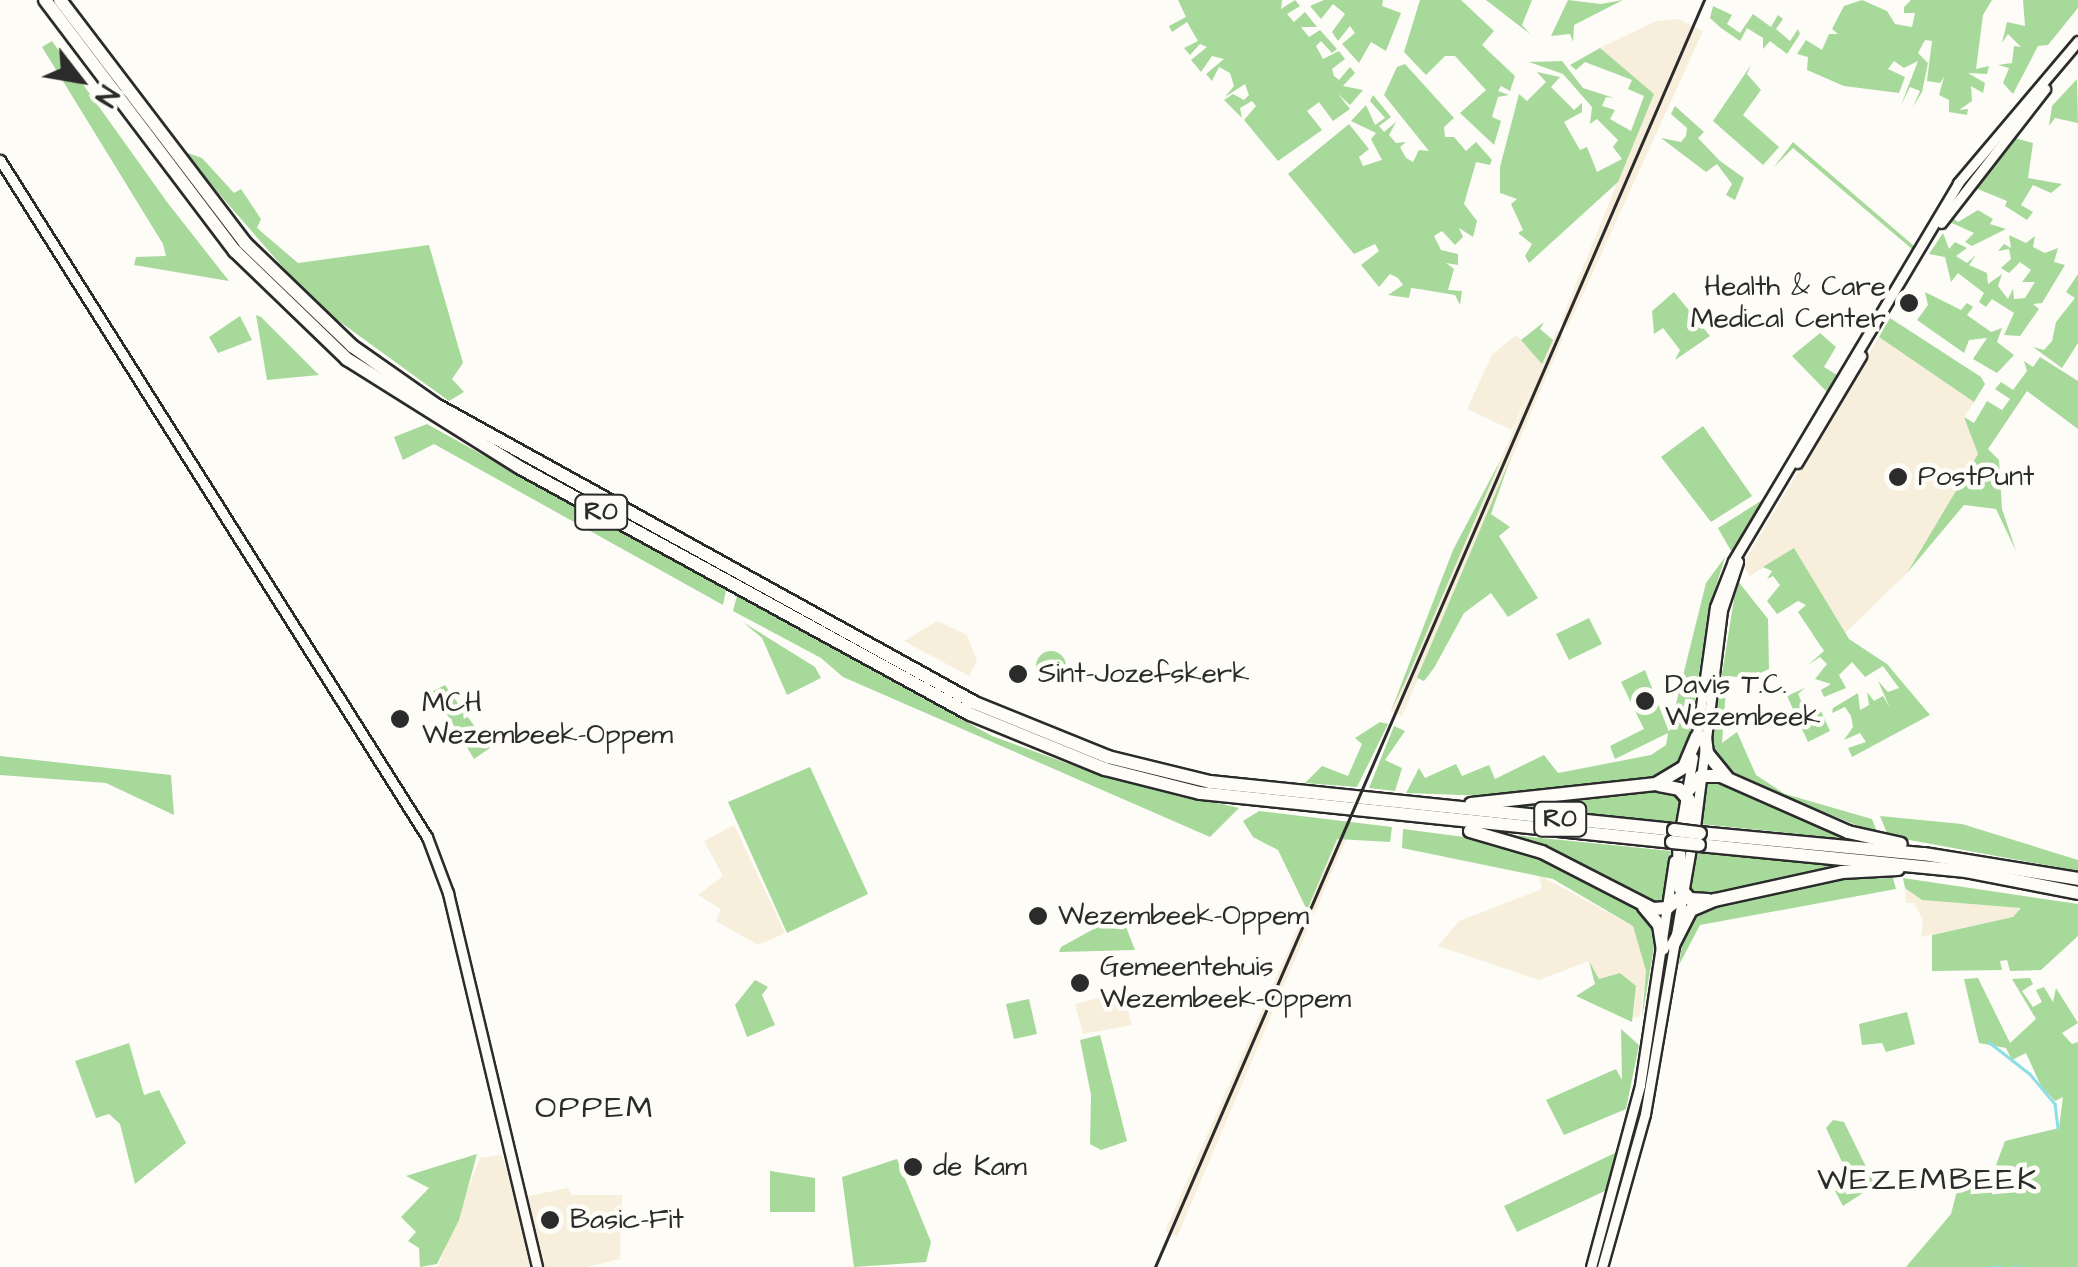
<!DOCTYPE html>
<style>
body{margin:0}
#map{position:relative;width:2078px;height:1267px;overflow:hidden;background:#fdfcf7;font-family:"Architects Daughter",sans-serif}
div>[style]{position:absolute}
.built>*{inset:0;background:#f7eedc}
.green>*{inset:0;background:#a7d99b}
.round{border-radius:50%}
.stream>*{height:2.5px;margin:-1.25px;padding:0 1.25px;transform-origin:1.25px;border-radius:1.25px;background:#8ddee6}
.roads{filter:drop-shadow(2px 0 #2b2b2b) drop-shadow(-2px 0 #2b2b2b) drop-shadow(0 2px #2b2b2b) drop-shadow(0 -2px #2b2b2b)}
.secondary>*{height:9px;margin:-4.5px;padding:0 4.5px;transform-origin:4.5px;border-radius:4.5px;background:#fdfcf7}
.highway>*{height:12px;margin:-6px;padding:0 6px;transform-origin:6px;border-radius:6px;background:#fdfcf7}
.tram>*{height:2.5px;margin:-1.25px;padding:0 1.25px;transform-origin:1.25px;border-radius:1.25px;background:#2b2b2b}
.bridges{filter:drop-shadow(2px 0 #2b2b2b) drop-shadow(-2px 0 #2b2b2b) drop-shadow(0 2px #2b2b2b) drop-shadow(0 -2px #2b2b2b)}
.highway-bridge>*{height:12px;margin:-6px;padding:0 6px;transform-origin:6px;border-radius:6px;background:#fdfcf7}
.dots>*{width:28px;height:28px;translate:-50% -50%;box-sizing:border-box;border:5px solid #fdfcf7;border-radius:50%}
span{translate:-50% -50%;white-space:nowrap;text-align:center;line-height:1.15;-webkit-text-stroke:9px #fdfcf7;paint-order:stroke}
.shield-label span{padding:2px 8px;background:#fdfcf7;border:2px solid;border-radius:8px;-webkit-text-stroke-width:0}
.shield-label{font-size:25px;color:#2b2b2b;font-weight:700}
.poi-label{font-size:28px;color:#2b2b2b}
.right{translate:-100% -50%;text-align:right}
.left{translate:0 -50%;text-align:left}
.quarter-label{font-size:32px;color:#2b2b2b;letter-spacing:2.5px}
.north{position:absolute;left:30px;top:30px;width:100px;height:100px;-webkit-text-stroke:8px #fdfcf7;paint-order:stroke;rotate:121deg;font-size:28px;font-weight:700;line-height:40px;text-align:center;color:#2b2b2b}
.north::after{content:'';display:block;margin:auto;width:35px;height:45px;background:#2b2b2b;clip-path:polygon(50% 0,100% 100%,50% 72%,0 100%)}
</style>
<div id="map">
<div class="built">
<div style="clip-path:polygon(1678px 19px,1703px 31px,1567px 329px,1561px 321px,1653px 95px,1600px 48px,1656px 21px)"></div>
<div style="clip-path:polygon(1557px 330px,1563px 338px,1402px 716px,1391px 711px,1536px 378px,1512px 430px,1467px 409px,1492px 355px,1516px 335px,1542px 363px)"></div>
<div style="clip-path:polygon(1879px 337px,1974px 402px,1964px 417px,1978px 454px,1907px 573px,1845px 633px,1794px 548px,1750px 576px,1742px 565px)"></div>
<div style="clip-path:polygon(937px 621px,967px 635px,977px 661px,969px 676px,904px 641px)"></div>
<div style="clip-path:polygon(734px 825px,785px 933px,758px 945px,716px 921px,721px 909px,698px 895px,723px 876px,704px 841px)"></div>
<div style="clip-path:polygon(1337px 839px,1346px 839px,1177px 1237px,1165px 1231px)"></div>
<div style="clip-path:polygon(1539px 875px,1633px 926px,1646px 971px,1640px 1016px,1633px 1018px,1636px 987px,1599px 979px,1589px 961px,1539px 980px,1438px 946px,1459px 921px,1542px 889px)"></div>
<div style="clip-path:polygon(1905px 888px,1922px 900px,2021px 908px,2013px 917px,1921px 937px,1923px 920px,1914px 903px,1906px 903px)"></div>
<div style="clip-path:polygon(1123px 992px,1132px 1025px,1083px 1034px,1075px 1004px)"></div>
<div style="clip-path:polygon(501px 1155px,518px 1198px,568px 1188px,572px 1195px,622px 1195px,620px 1259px,586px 1267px,438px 1267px,480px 1158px)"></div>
</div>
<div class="green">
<div style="clip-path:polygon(1178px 0,1282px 0,1281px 9px,1295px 0,1300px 6px,1287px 14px,1294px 22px,1305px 12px,1317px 27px,1301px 27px,1309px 37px,1320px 30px,1337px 49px,1332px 53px,1321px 41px,1316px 46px,1323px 59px,1339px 51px,1345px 59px,1332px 69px,1334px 76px,1339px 80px,1350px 67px,1355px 73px,1343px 86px,1363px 90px,1350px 105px,1338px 94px,1350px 109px,1333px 121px,1319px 102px,1307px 111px,1322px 130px,1278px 161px,1244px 120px,1256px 106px,1252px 101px,1240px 108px,1242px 118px,1224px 100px,1233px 94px,1244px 100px,1249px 95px,1245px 84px,1225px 97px,1234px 86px,1230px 73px,1219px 67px,1212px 81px,1206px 74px,1224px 59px,1212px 56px,1201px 72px,1191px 60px,1207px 47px,1200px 44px,1190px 55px,1184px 48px,1198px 41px,1187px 22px,1172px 32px,1169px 26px,1186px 17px)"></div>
<div style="clip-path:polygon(1324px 0,1383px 0,1382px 6px,1401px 13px,1386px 51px,1371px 42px,1359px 63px,1342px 44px,1355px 33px,1350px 26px,1338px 41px,1332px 32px,1345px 14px,1333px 4px,1321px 19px,1310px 6px)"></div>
<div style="clip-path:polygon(1420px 0,1461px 0,1494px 31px,1482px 45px,1515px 76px,1510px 91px,1501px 86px,1498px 91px,1509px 95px,1498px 97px,1492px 117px,1501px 121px,1494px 145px,1460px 113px,1486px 90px,1455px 56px,1445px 56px,1426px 75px,1404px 52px)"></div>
<div style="clip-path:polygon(1486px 0,1532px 0,1522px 25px,1530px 34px)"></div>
<div style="clip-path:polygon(1568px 0,1601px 4px,1623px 0,1574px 25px,1573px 42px,1570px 34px,1551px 36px)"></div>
<div style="clip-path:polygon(1862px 0,1887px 11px,1895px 24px,1912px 27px,1915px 13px,1904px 13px,1904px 7px,1911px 0,1992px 0,1983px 15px,1976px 69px,1989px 66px,1987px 74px,1968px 73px,1985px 83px,1983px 93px,1971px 86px,1972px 101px,1959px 110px,1968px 109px,1967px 115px,1949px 112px,1949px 100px,1939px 95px,1944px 77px,1940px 83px,1927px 81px,1932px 41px,1925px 40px,1918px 53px,1928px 63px,1922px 92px,1913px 107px,1920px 91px,1910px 87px,1901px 105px,1918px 61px,1904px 68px,1894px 61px,1888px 69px,1905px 77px,1899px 93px,1844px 86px,1807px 70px,1808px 57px,1797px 54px,1806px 40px,1822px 50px,1829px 34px,1838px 34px,1832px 29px,1844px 6px)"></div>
<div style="clip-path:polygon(2023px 0,2078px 0,2078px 8px,2048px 45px,2038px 46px,2013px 94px,2003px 83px,2009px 68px,1998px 65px,2012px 63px,2014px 46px,2021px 47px,2008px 34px,2002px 43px,2007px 22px,2025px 26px)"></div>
<div style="clip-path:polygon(1713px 6px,1732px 15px,1727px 24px,1740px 33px,1753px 14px,1771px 27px,1778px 15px,1783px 19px,1776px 29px,1790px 41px,1798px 29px,1800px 34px,1787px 54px,1770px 41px,1763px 49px,1763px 38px,1747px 28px,1740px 41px,1721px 28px,1710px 18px)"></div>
<div style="clip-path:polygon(52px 41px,167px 202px,229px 281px,134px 265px,136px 257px,166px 256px,163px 244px,42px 47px)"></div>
<div style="clip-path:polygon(1600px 48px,1654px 94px,1618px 182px,1529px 263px,1525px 256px,1532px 244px,1518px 233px,1523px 230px,1511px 204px,1517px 199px,1500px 193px,1500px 167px,1519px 94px,1527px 101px,1546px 82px,1537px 72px,1560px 77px,1551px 87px,1574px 110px,1582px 103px,1582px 112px,1564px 122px,1580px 150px,1587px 147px,1597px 172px,1622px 159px,1613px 147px,1618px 140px,1597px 119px,1590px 124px,1592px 107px,1563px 74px,1529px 62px,1562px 61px,1583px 88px,1614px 98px,1606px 97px,1602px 106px,1615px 110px,1610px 119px,1631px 131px,1644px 96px,1628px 89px,1632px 80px,1585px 62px,1576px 70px,1570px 65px)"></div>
<div style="clip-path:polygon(1405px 64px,1454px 118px,1444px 127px,1445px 137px,1454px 137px,1466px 151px,1476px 142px,1492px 160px,1490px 165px,1476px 162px,1464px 204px,1477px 221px,1473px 237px,1459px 228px,1463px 237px,1455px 245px,1442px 231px,1434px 236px,1441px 250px,1458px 254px,1458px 265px,1446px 263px,1454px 269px,1448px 290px,1462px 291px,1460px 305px,1455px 295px,1419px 289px,1411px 288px,1409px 298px,1388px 295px,1403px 285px,1398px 278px,1390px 274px,1379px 287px,1361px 265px,1379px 251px,1375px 244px,1354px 254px,1288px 174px,1349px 124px,1369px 149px,1359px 157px,1363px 166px,1382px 160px,1371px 139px,1376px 133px,1351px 121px,1366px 105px,1375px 125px,1385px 118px,1370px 101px,1373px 95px,1391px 117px,1379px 126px,1384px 132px,1396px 122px,1389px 135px,1396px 143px,1406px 142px,1400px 147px,1406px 158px,1413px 162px,1419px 150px,1429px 151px,1384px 95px,1397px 67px)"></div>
<div style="clip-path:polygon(1751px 65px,1747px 74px,1761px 90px,1743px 115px,1779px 147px,1763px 165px,1713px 121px)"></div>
<div style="clip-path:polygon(2077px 79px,2078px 123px,2055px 118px,2049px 126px,2052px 106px)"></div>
<div style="clip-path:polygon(1675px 106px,1704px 132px,1698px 138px,1720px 161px,1744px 178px,1735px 200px,1726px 195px,1732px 184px,1717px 164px,1706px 172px,1661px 138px,1681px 142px,1686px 136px,1687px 128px,1671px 114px)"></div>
<div style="clip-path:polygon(2014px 138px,2033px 143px,2028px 178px,2062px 184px,2051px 193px,2033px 185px,2021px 205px,2033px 212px,2027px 220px,2005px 206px,2007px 201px,1973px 187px)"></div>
<div style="clip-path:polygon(1793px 142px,1914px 246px,1912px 249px,1793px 148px,1774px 167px)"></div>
<div style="clip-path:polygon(182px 151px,202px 158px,234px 193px,241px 189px,261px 219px,257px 228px,298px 263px,429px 245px,463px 363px,452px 379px,464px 392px,449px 401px,314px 303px)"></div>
<div style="clip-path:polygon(1978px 210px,1993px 219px,1990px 224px,2006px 229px,1972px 246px,1965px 242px,1974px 233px,1952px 223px,1946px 227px,1953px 218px,1958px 222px)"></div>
<div style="clip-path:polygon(1943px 233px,1949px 249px,1955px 242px,1967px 248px,1956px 256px,1967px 263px,1976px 255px,1969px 265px,1987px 273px,1988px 284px,2002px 274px,1998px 286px,2008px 299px,2013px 289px,2014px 299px,2025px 298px,2035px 282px,2022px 282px,2031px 270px,2020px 262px,2009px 273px,2001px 268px,2011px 259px,2009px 249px,1998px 251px,2004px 244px,2011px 248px,2009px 235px,2026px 243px,2035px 236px,2033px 247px,2045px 253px,2058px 248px,2054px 262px,2065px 265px,2042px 303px,2033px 304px,2039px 309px,2020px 336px,2004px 335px,2014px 313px,1992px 299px,1986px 307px,1979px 302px,1984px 293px,1958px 273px,1951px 282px,1945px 257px,1929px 254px)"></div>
<div style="clip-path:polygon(2078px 274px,2078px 343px,2062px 368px,2033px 347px,2044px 350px,2052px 341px,2056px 322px,2075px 298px,2066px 292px)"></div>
<div style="clip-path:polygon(1674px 292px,1710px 336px,1675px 360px,1680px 350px,1663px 328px,1654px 334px,1652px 311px)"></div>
<div style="clip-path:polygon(1925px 292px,1961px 310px,1967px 303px,1973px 307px,1967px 315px,1991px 332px,2002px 328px,1997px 342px,2014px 355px,1997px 373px,1973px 359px,1987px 338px,1969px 340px,1964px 353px,1917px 320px,1928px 305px)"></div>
<div style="clip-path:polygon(256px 315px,261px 317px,319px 375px,267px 380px)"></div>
<div style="clip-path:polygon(240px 316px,252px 340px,218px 353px,209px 337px)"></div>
<div style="clip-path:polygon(1890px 318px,1981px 377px,1985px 384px,1974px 402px,1879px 337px)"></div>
<div style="clip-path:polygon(1544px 322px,1540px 329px,1553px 340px,1542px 364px,1521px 340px)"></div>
<div style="clip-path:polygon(1820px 333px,1836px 347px,1824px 367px,1837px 375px,1827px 392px,1792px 356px)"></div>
<div style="clip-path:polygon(2040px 357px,2078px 381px,2078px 429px,2027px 391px,1988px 449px,1999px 460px,2002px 509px,2016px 551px,1996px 509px,1964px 505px,1907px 573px,1978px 454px,1964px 417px,1974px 423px,1987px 401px,2002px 410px,2010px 399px,1995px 389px,2001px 382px,2013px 390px,2027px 371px,2024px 361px,2033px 367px)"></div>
<div style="clip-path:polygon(427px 424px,726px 590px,723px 605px,434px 444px,403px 460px,394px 437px)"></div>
<div style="clip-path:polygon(1703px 426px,1752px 496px,1711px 522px,1661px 457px)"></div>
<div style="clip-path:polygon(1511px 457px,1491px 514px,1510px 527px,1499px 536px,1538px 598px,1508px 617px,1491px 593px,1464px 613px,1434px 668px,1424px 681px,1417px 678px)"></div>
<div style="clip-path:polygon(1501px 459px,1408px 676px,1391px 711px,1453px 550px)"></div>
<div style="clip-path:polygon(1764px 499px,1734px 550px,1731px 551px,1718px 528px)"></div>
<div style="clip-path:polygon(1794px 548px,1849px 639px,1887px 664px,1930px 715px,1852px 757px,1848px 748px,1866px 742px,1860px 733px,1844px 740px,1853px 727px,1851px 716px,1845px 707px,1832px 713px,1833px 708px,1858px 693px,1860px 710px,1869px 705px,1867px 692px,1874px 701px,1883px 696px,1890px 708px,1878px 681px,1888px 692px,1899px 688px,1883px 666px,1865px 677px,1852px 662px,1839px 675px,1846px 688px,1824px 697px,1821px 690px,1831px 684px,1815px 679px,1827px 664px,1820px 657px,1808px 665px,1824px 651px,1798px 612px,1806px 605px,1798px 601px,1777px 614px,1767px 601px,1780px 585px,1773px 576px,1767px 579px,1772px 571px,1763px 567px)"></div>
<div style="clip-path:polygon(1725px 557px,1709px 609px,1686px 757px,1665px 778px,1489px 796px,1406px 793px,1419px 768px,1425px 778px,1456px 764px,1462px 776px,1489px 765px,1495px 779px,1544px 755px,1558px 773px,1651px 755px,1666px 745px,1668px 733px,1615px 759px,1610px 746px,1644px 729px,1621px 682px,1645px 670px,1669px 732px,1706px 583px)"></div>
<div style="clip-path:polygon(1737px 580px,1768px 619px,1769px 669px,1750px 678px,1727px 676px,1722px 743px,1737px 732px,1756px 775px,1785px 794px,1872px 819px,1878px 834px,1726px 772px,1710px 750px)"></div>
<div style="clip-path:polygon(737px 596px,992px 736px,1105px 777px,1239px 808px,1210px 837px,843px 677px,821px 658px,733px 611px)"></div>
<div style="clip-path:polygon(1589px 618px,1602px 644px,1569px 660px,1556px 634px)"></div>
<div style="clip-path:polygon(743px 622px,815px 667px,821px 678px,787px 695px,762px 638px)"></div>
<div class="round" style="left:1036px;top:651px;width:30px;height:30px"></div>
<div style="clip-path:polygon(445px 685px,490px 748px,474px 759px,433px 691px)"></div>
<div style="clip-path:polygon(1805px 688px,1798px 694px,1808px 716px,1821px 711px,1830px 731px,1808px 742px,1787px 696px)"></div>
<div style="clip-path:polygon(1380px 722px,1388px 724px,1357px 787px,1305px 783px,1322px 766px,1348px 776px,1362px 744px,1355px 738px)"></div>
<div style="clip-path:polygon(1394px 726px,1405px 731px,1385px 760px,1402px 768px,1395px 791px,1369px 788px)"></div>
<div style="clip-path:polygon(0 756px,171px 775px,174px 815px,106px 783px,0 775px)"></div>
<div style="clip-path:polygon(810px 767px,868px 894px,787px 933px,728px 802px)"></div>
<div style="clip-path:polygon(1705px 778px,1712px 779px,1868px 841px,1700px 824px)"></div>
<div style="clip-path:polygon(1661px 788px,1681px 793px,1676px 822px,1501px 807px)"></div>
<div style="clip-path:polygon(1259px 811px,1392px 827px,1390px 842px,1337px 839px,1307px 910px,1278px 850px,1253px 837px,1243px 821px)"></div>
<div style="clip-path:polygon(1880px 816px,1962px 824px,2078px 860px,2078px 871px,1888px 836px)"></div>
<div style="clip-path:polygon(1403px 829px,1487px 840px,1540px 857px,1640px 910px,1656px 935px,1642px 1018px,1646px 971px,1633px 926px,1553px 879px,1402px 848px)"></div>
<div style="clip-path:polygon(1503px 834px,1671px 851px,1662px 906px,1657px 906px)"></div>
<div style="clip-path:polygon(1696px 853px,1858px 867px,1704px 898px,1690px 894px)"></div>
<div style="clip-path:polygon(1893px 878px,1896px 889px,1700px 925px,1679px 965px,1684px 931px,1702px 910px,1838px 879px)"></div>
<div style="clip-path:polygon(1903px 878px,2078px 904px,2078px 936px,2041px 970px,2010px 971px,2007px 960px,2000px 961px,2002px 970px,1932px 971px,1932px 935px,2013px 917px,2021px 908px,1922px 900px,1905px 888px)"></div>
<div style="clip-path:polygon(1121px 914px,1135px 950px,1059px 952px,1061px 947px)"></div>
<div style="clip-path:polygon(1589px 961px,1599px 979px,1620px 973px,1636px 986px,1632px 1022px,1576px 996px,1595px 984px)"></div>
<div style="clip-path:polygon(1978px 978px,2010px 1043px,2036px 1019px,2012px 979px,2030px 978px,2033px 984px,2022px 991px,2033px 1007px,2042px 1002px,2036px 990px,2044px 987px,2053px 1002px,2056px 988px,2078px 1023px,2062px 1033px,2072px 1044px,2078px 1042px,2078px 1267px,1906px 1267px,1951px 1214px,1960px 1179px,1987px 1189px,2005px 1141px,2059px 1128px,2063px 1097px,2055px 1101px,2041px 1086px,2026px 1053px,2012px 1060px,2006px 1048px,1979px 1043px,1964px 979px)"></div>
<div style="clip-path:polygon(755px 980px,768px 987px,762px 995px,775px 1025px,747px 1037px,735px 1005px)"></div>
<div style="clip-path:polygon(1029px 999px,1037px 1034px,1014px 1039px,1006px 1004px)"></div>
<div style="clip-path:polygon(1907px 1012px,1915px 1044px,1886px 1052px,1882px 1043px,1862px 1045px,1859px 1024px)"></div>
<div style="clip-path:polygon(1621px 1029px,1639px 1045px,1626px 1109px,1564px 1135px,1546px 1100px,1616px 1069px,1622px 1080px)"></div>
<div style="clip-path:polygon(1100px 1035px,1127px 1141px,1101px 1150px,1090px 1144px,1091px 1095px,1080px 1040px)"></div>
<div style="clip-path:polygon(129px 1043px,144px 1095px,159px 1090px,186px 1143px,135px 1184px,120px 1124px,109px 1114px,96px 1118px,75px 1061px)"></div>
<div style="clip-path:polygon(1833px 1120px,1844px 1122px,1875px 1185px,1843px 1206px,1835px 1191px,1851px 1181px,1826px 1128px)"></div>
<div style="clip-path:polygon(1617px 1152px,1607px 1190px,1517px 1232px,1504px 1206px)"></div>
<div style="clip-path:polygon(477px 1154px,459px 1220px,437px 1264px,420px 1267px,419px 1248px,408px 1241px,416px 1232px,401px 1217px,429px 1188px,406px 1176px)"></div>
<div style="clip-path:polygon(897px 1159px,931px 1242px,926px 1262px,854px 1267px,842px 1177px)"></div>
<div style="clip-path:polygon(770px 1171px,815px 1178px,815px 1212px,770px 1212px)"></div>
</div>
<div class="stream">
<div style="left:1989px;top:1042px;width:52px;rotate:38deg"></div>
<div style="left:2030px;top:1074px;width:39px;rotate:50deg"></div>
<div style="left:2055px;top:1104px;width:24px;rotate:83deg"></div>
<div style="left:1990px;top:1267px;width:11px"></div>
<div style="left:2012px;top:1267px;width:7px"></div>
</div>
<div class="roads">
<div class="secondary">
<div style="left:0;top:160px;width:800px;rotate:57.76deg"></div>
<div style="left:427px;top:837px;width:60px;rotate:69.4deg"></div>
<div style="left:448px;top:893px;width:384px;rotate:76.6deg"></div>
<div style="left:1941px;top:223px;width:170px;rotate:-52.2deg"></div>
<div style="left:1797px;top:463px;width:125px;rotate:-59.1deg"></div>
<div style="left:1696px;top:742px;width:136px;rotate:-82deg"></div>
<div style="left:1715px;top:607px;width:49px;rotate:-68.6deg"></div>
<div style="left:1733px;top:561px;width:440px;rotate:-59.2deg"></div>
<div style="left:1958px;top:183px;width:186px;rotate:-49.8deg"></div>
<div style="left:1695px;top:827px;width:219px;rotate:-82.9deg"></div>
<div style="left:1722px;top:610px;width:51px;rotate:-71.6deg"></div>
<div style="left:1679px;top:836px;width:80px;rotate:-80deg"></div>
<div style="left:1591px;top:1267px;width:188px;rotate:-74.9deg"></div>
<div style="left:1640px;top:1085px;width:227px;rotate:-81.4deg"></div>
<div style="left:1602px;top:1267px;width:159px;rotate:-74.3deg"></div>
<div style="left:1645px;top:1114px;width:276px;rotate:-80.2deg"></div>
</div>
<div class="highway">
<div style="left:45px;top:0;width:315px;rotate:52.9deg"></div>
<div style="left:235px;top:251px;width:156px;rotate:44deg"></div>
<div style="left:347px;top:359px;width:203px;rotate:32.1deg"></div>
<div style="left:519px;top:467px;width:514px;rotate:28.71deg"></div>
<div style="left:970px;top:714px;width:146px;rotate:22.2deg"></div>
<div style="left:1105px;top:769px;width:98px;rotate:14.2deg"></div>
<div style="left:1200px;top:793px;width:475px;rotate:5.9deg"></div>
<div style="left:60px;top:0;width:305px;rotate:52.7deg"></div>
<div style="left:245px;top:243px;width:149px;rotate:43.9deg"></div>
<div style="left:352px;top:346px;width:103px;rotate:35.1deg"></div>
<div style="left:436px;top:405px;width:616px;rotate:28.94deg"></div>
<div style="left:975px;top:703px;width:144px;rotate:22.1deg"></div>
<div style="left:1108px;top:757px;width:105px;rotate:13.8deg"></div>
<div style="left:1210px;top:782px;width:466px;rotate:5.9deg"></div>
<div style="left:1705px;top:737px;width:16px;rotate:83deg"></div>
<div style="left:1707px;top:753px;width:32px;rotate:51deg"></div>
<div style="left:1659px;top:785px;width:20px;rotate:11deg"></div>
<div style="left:1679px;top:789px;width:15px;rotate:48deg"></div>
<div style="left:1689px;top:800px;width:39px;rotate:86deg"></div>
<div style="left:1685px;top:794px;width:24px;rotate:-48deg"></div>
<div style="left:1701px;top:776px;width:20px"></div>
<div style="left:1721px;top:776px;width:139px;rotate:23.8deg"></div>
<div style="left:1848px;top:832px;width:54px;rotate:12.8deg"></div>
<div style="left:1471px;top:804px;width:186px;rotate:-6.2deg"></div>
<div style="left:1656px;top:784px;width:33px;rotate:-31deg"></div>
<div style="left:1684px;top:767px;width:33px;rotate:-67deg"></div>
<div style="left:1470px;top:831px;width:75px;rotate:16.3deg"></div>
<div style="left:1542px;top:852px;width:125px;rotate:27.2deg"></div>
<div style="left:1653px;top:909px;width:14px;rotate:-4deg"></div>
<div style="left:1667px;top:908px;width:22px;rotate:-39deg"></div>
<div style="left:1700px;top:833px;width:225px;rotate:5.4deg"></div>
<div style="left:1924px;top:854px;width:156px;rotate:9.2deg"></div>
<div style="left:1679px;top:840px;width:48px;rotate:88.8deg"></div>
<div style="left:1680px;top:888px;width:15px;rotate:48deg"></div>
<div style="left:1690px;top:899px;width:18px;rotate:3deg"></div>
<div style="left:1699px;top:845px;width:268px;rotate:5.6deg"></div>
<div style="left:1966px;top:871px;width:114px;rotate:11.1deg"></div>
<div style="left:1644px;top:907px;width:23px;rotate:50deg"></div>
<div style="left:1659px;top:925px;width:24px;rotate:81deg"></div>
<div style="left:1673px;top:945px;width:39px;rotate:-63deg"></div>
<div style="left:1691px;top:910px;width:26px;rotate:-23deg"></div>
<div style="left:1715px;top:900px;width:130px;rotate:-12.4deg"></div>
<div style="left:1842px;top:872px;width:56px;rotate:-3.1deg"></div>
</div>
</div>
<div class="tram">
<div style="left:1155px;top:1267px;width:1381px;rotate:-66.57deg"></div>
</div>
<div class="bridges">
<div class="highway-bridge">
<div style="left:1674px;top:830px;width:26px;rotate:7deg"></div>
<div style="left:1672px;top:842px;width:27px;rotate:6deg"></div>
</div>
</div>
<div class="dots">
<div style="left:1909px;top:303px;background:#2b2b2b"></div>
<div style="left:1898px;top:477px;background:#2b2b2b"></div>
<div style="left:1018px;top:674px;background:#2b2b2b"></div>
<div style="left:1645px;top:701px;background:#2b2b2b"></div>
<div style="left:400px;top:719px;background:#2b2b2b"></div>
<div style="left:1038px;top:916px;background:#2b2b2b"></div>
<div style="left:1080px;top:983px;background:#2b2b2b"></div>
<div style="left:913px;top:1167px;background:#2b2b2b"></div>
<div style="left:550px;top:1220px;background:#2b2b2b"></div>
</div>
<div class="shield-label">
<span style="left:601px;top:512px">R0</span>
<span style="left:1560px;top:819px">R0</span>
</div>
<div class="poi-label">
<span class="right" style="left:1886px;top:303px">Health &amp; Care<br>Medical Center</span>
<span class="left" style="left:1918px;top:477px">PostPunt</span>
<span class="left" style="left:1038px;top:674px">Sint-Jozefskerk</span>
<span class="left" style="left:1665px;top:701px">Davis T.C.<br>Wezembeek</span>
<span class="left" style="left:422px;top:719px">MCH<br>Wezembeek-Oppem</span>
<span class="left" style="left:1058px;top:916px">Wezembeek-Oppem</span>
<span class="left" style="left:1100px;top:983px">Gemeentehuis<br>Wezembeek-Oppem</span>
<span class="left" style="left:933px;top:1167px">de Kam</span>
<span class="left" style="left:570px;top:1220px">Basic-Fit</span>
</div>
<div class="quarter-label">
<span style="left:595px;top:1108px">OPPEM</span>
<span style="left:1928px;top:1180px">WEZEMBEEK</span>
</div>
<div class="north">N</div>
</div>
